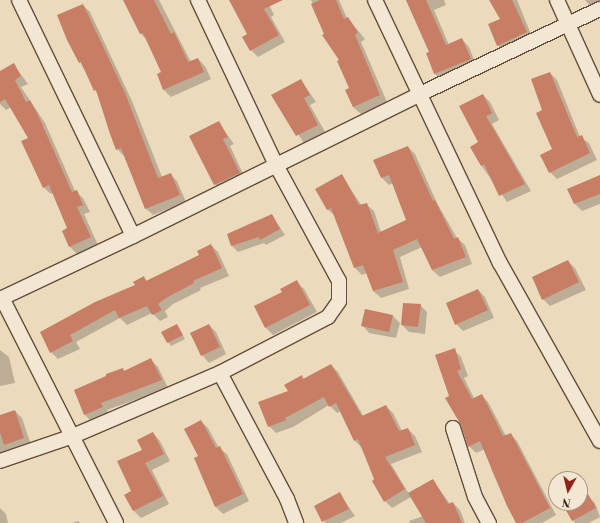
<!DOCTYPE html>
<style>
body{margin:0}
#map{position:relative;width:600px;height:523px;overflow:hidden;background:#ecdabc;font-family:"Libre Bodoni",serif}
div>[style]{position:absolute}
.shadow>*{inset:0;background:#0003}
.building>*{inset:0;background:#c87e65}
.roads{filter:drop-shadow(1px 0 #644e3b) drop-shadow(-1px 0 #644e3b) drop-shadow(0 1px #644e3b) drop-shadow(0 -1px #644e3b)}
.street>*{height:14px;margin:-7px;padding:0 7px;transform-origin:7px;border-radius:7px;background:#f3e7d3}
span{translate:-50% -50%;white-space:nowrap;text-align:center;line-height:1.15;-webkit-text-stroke:4px #f3e7d3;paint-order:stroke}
.north{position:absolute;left:548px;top:471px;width:40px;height:40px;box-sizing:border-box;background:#f3e7d3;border:1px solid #a79785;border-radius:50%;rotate:188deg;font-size:11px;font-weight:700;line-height:16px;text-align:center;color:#361f10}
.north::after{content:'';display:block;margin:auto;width:14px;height:18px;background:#8f2418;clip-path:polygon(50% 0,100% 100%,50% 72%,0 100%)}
</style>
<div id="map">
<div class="shadow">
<div style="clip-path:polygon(124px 0,159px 0,191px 62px,198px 59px,205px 66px,211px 79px,171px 97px,164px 90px,158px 75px,162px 73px,148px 41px,141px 34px)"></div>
<div style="clip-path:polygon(230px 0,267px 0,274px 15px,271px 17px,285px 42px,258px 57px,251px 50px,248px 35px)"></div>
<div style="clip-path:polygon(311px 0,339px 0,347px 18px,365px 39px,361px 42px,387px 102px,361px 114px,353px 107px,346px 90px,350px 89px,341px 60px,325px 34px)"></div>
<div style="clip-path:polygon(406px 0,444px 0,446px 5px,434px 10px,449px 45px,462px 39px,469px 47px,477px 67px,442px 81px,435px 74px,427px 54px,430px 52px)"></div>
<div style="clip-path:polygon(490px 0,517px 0,533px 39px,505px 52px,498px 45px,501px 19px)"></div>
<div style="clip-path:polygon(585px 0,600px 0,600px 8px,594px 11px)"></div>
<div style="clip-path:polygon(83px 5px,90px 12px,132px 101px,162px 177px,170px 174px,177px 181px,186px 202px,153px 215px,145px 208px,124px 156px,117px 149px,98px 95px,80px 62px)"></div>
<div style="clip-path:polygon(14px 65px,28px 84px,21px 87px,45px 123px,75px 191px,83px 198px,90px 212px,84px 214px,98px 245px,77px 254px,70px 247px,63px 231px,68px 229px,53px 193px,51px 194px,43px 187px,29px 138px,11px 107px,6px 110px,0 104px,0 72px)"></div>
<div style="clip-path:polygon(550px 73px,557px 80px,580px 137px,589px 143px,597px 160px,557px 179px,550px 172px,554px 150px,543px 111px)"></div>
<div style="clip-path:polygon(301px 80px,316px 102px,310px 105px,325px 132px,304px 143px,272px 95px)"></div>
<div style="clip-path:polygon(483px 95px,490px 102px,499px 120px,492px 124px,531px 191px,507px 202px,481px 165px,479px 143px)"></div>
<div style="clip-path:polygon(218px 122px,234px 144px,230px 146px,246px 180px,222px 191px,215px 184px)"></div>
<div style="clip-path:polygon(408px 147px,415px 154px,437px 203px,457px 238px,465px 245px,472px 264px,440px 277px,432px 270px,422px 247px,400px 257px,409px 289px,381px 298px,373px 291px,367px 273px,362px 275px,355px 268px,335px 216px,327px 209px,342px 176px,362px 206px,366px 204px,374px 211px,381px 232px,407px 220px,393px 183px,389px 185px,382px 178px,375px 161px)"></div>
<div style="clip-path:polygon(600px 177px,600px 204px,582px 211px,575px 204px,569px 189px)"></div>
<div style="clip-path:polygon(272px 215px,285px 235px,266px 245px,264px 243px,238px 252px,232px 246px,228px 235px)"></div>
<div style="clip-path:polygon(211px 245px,218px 252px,229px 276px,200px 288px,201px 290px,173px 304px,165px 311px,168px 317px,160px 321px,152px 313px,127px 325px,120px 318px,76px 342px,80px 349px,58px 359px,51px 352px,41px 332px,136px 286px,143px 277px,147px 281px,200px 256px)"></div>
<div style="clip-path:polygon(568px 261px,575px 268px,586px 290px,550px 306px,543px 299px)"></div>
<div style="clip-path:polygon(297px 282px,304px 289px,317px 312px,273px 335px,266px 328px,255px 307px,283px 293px)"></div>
<div style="clip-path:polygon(478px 290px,485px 297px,494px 318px,463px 331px,456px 324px)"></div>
<div style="clip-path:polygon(420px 305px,427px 312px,425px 334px,409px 332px,402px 325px)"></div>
<div style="clip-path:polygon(393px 316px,400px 323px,396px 338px,369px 333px,362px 325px)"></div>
<div style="clip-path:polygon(177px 325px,185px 339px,171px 346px,168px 342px)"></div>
<div style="clip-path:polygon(209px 325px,216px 332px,226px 354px,209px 363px,202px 355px)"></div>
<div style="clip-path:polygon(0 350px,9px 357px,15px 383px,0 386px)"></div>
<div style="clip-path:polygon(454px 350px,461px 357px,468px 376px,464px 378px,474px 398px,481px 395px,488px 402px,506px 436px,510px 434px,517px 441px,556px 515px,542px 523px,517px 523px,491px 469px,494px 468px,485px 449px,476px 453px,469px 446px,450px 397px)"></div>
<div style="clip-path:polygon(151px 360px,158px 367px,168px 388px,107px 410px,109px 415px,92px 422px,85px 415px,75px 391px)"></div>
<div style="clip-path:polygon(331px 365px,338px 372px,364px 417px,386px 406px,393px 413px,402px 431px,408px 429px,415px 436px,422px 452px,391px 464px,409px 494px,433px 480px,450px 504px,453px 503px,460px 510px,465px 523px,410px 523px,409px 521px,423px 516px,411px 497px,392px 508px,385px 501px,362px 448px,355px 441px,341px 411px,337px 413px,329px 405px,293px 427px,276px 433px,269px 426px,301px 376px,304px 379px)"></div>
<div style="clip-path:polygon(15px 411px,22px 418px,31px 445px,0 456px,0 416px)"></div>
<div style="clip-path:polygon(201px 421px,208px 428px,219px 448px,227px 454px,249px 501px,223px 514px,216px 507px,195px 459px,200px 457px)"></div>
<div style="clip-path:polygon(153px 433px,160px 441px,170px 461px,152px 470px,169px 504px,141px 518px,134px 511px,132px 492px)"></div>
<div style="clip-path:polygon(340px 494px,355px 516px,341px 523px,324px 523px)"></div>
<div style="clip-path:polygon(588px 496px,595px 503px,600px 517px,589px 523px,575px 523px,566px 508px,580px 503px,580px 500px)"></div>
<div style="clip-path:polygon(0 508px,6px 514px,8px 523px,0 523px)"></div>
<div style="clip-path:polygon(78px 521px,80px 523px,72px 523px)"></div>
</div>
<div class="building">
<div style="clip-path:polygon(123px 0,154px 0,171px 34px,174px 32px,188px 62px,198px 58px,204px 72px,163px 90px,157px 74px,161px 72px,143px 33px,140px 34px)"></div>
<div style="clip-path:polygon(229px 0,283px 0,264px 9px,279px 35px,250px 51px,242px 37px,247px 34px)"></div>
<div style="clip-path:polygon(320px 0,336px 0,344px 19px,348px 17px,358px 32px,355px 35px,380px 95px,353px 107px,345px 90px,349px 88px,337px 61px,339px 60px,322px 35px,324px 34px,311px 4px)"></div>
<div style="clip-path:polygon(406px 0,426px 0,446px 45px,462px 38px,471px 59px,434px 74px,426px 53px,429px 52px)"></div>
<div style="clip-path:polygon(489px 0,512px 0,527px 32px,497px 46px,488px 24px,500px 19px)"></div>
<div style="clip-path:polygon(83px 4px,125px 93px,158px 178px,171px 173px,180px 195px,145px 209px,121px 148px,116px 150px,110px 134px,96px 90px,94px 91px,81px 62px,79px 63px,67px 40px,57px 15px)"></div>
<div style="clip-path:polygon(14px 63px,21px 76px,15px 80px,26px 102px,30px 100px,38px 115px,72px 192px,77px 190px,83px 205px,77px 207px,91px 237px,69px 247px,62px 231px,67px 228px,49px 185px,43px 188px,21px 141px,28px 138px,5px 99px,0 102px,0 71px)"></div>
<div style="clip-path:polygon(550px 72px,577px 137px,582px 135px,590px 153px,549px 173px,540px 155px,552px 149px,536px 113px,542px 110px,531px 79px)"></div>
<div style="clip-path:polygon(301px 79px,310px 95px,304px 98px,318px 125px,296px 136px,271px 95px)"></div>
<div style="clip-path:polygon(483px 94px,492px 113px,486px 116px,525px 184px,499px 196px,484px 164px,481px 166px,470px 147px,478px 142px,459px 106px)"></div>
<div style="clip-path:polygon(219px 121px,228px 137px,223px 139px,240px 173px,214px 185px,189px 136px)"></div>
<div style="clip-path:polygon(408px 146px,433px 201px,435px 200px,454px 239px,458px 237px,466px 257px,432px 270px,417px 239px,393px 250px,403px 282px,373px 291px,363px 265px,354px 268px,331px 208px,327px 210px,315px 189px,342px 174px,359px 205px,367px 203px,378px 233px,406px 220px,389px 175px,381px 178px,373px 160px)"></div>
<div style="clip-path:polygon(600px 175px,600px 194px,574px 204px,567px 189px)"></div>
<div style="clip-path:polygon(272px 214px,280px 229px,260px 240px,259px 237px,231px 246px,227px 234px)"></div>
<div style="clip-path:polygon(211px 244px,222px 268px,193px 281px,194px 283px,166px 298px,158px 304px,162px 310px,152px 315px,147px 306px,119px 318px,115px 310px,70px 335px,73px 341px,50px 353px,40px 332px,95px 302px,135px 285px,133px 282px,144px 276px,146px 281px,199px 255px,197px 251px)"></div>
<div style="clip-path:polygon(568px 260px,579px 282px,542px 300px,532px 277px)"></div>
<div style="clip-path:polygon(297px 280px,310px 305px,265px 328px,254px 306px,282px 292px,280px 289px)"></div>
<div style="clip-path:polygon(478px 289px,488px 310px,455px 325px,446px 303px)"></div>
<div style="clip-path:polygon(403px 303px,421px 304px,418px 327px,401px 325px)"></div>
<div style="clip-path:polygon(365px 309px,393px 315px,389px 332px,361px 326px)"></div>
<div style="clip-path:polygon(177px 324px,183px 335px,167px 343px,161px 332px)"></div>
<div style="clip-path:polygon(209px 324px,220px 347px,201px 356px,190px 333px)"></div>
<div style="clip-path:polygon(455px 348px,461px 369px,457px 371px,472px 399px,482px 394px,503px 436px,511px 433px,550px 508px,522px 523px,516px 523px,507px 506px,480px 441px,468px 447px,461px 425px,445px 398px,449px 396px,435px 355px)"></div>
<div style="clip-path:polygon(151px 358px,162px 380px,101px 403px,103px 407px,84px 415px,74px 390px,106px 376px,106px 374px,123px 368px,124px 371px)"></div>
<div style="clip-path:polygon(331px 364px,362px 416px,386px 405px,399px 431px,408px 428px,415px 445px,385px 457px,405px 489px,384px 502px,372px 481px,374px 479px,358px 439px,354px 441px,336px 403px,329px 407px,324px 397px,285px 418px,286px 420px,268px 427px,258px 402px,288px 391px,284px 385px,302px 375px,303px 379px)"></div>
<div style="clip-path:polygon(15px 410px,24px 438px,4px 445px,0 432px,0 415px)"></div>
<div style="clip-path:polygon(201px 420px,216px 448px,220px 446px,243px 494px,215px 507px,194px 458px,198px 456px,184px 429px)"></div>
<div style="clip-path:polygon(153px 432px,164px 454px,145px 463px,163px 496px,133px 511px,124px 495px,131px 491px,117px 461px,142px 450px,137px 440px)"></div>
<div style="clip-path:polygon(433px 479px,448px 504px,453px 502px,462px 523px,426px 523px,408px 493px)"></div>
<div style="clip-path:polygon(340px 492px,349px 509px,322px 522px,314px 506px)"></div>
<div style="clip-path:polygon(588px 494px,596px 508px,572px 521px,564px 507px,572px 503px,580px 503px,580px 499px)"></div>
</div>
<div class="roads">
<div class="street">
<div style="left:19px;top:0;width:262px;rotate:64.2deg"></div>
<div style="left:375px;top:0;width:291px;rotate:64.6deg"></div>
<div style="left:500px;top:263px;width:204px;rotate:60.7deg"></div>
<div style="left:557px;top:0;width:104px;rotate:65.6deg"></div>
<div style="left:2px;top:298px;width:252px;rotate:63.1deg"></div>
<div style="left:0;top:299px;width:147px;rotate:-25.3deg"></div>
<div style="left:133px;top:236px;width:320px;rotate:-26.3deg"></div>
<div style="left:420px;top:94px;width:199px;rotate:-25.3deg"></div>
<div style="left:220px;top:373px;width:143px;rotate:62deg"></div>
<div style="left:287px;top:499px;width:26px;rotate:69deg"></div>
<div style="left:453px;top:428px;width:72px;rotate:72.3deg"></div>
<div style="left:475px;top:497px;width:30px;rotate:62deg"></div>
<div style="left:0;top:461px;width:77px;rotate:-18.9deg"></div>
<div style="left:73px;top:436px;width:160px;rotate:-23.2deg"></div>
<div style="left:220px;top:373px;width:122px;rotate:-27.4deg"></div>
<div style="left:328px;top:317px;width:19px;rotate:-55deg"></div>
<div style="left:339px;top:301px;width:20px;rotate:-90deg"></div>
<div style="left:339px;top:281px;width:132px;rotate:-118.5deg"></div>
<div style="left:276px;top:165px;width:183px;rotate:-115.3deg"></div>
</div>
</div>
<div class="north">N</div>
</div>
